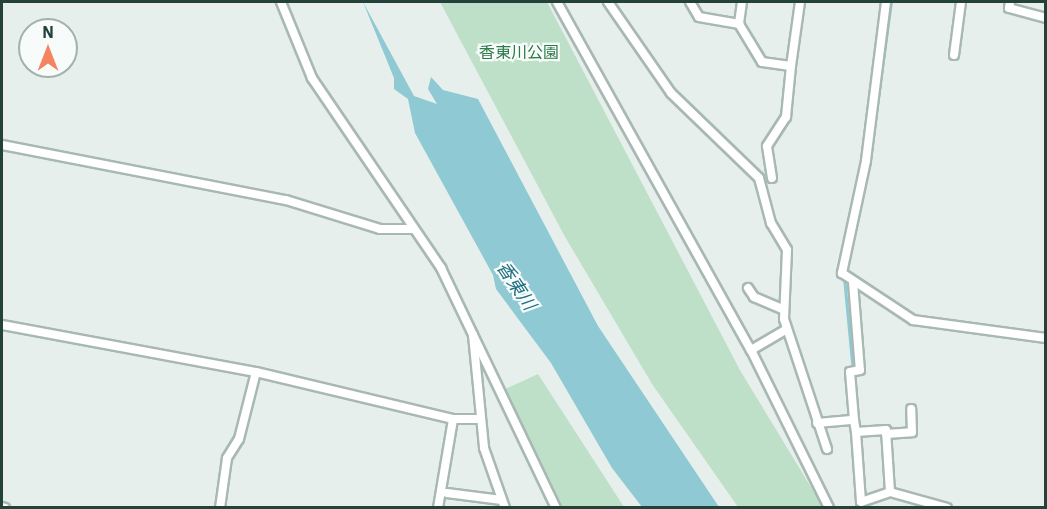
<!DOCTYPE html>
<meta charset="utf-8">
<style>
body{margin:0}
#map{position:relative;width:1047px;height:509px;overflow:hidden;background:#e6efeb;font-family:"IBM Plex Sans","Noto Sans JP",sans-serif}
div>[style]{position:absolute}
.green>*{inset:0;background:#bfe0c8}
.water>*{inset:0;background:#8ec9d4}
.stream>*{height:3px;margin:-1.5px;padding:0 1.5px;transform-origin:1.5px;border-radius:1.5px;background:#8ec9d4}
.roads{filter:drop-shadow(2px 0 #a8b8b2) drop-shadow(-2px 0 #a8b8b2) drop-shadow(0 2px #a8b8b2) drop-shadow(0 -2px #a8b8b2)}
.street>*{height:8px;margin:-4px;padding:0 4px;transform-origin:4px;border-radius:4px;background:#fff}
span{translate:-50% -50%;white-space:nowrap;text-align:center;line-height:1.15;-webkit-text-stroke:4.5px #f7fbf9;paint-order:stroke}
.park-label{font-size:16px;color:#2d7a4b}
.water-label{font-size:18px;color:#1c6f80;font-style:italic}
.frame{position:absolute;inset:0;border:3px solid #24423a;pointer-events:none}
.north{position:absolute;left:18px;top:18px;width:60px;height:60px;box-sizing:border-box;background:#f7fbf9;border:2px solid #a3b1ad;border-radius:50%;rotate:0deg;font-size:16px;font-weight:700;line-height:24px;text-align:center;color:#24423a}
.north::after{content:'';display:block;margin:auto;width:21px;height:27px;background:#f4845f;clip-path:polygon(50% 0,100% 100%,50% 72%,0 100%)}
</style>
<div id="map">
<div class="green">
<div style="clip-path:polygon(440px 2px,547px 2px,741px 372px,823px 507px,738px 507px,652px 384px,564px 235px)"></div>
<div style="clip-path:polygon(538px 374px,624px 507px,563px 507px,505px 389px)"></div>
</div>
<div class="water">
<div style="clip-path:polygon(363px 2px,414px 96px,437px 104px,428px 89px,431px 77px,443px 90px,478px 99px,598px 326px,719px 507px,642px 507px,612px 468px,551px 363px,496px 289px,493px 275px,415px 133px,408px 99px,394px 89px,394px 78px)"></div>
</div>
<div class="stream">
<div style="left:874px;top:127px;width:126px;rotate:-82.3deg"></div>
<div style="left:855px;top:230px;width:17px;rotate:-77deg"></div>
<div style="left:844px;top:277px;width:232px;rotate:84.6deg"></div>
</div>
<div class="roads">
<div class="street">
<div style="left:281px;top:2px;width:82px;rotate:67.8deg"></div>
<div style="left:312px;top:78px;width:230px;rotate:55.8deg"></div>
<div style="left:441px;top:268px;width:266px;rotate:64.4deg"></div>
<div style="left:557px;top:2px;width:398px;rotate:60.9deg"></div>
<div style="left:608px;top:2px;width:111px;rotate:55.3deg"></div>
<div style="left:671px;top:93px;width:122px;rotate:44deg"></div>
<div style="left:759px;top:178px;width:47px;rotate:75.1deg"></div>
<div style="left:771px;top:223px;width:31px;rotate:59deg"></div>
<div style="left:787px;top:250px;width:69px;rotate:92.5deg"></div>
<div style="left:784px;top:319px;width:137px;rotate:71.7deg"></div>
<div style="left:690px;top:2px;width:17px;rotate:59deg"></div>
<div style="left:699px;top:17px;width:41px;rotate:9.9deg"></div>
<div style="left:742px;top:2px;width:22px;rotate:98deg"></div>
<div style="left:739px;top:24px;width:44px;rotate:58.8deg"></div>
<div style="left:762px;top:62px;width:29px;rotate:8deg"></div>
<div style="left:791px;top:66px;width:65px;rotate:-82deg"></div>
<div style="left:886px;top:2px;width:160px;rotate:97.2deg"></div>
<div style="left:866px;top:161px;width:115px;rotate:102.1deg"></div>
<div style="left:842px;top:273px;width:85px;rotate:33.5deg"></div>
<div style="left:913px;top:320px;width:134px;rotate:7.7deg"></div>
<div style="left:1010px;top:2px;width:6px;rotate:99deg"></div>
<div style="left:1009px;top:8px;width:38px;rotate:15deg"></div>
<div style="left:954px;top:55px;width:53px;rotate:-82.5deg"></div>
<div style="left:2px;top:145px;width:289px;rotate:11deg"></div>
<div style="left:286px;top:200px;width:98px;rotate:17.1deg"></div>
<div style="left:380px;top:229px;width:32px"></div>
<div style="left:772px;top:178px;width:32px;rotate:-99deg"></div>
<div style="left:767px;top:146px;width:35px;rotate:-57deg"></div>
<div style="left:786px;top:117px;width:51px;rotate:-84.4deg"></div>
<div style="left:853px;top:282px;width:88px;rotate:85.5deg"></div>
<div style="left:860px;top:370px;width:10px;rotate:169deg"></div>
<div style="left:850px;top:372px;width:48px;rotate:85.2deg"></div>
<div style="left:748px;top:288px;width:11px;rotate:56deg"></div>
<div style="left:754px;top:297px;width:30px;rotate:23deg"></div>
<div style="left:2px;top:325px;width:258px;rotate:10.5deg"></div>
<div style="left:256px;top:372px;width:203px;rotate:13.4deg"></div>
<div style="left:453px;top:419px;width:26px"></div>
<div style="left:787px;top:329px;width:42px;rotate:149.7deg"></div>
<div style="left:751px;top:350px;width:176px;rotate:63.7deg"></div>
<div style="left:473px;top:335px;width:114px;rotate:84.4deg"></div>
<div style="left:484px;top:448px;width:64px;rotate:70.7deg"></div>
<div style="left:817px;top:423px;width:37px;rotate:-5deg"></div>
<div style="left:854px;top:420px;width:12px;rotate:81deg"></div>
<div style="left:856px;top:432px;width:30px;rotate:-4deg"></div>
<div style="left:886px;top:430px;width:62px;rotate:86.3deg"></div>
<div style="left:890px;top:492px;width:59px;rotate:15.7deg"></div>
<div style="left:856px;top:432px;width:70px;rotate:85.9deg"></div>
<div style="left:861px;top:502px;width:31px;rotate:-19deg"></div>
<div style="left:886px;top:434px;width:26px;rotate:-4deg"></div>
<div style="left:912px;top:432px;width:23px;rotate:-92deg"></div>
<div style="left:447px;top:493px;width:55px;rotate:7.3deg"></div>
<div style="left:2px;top:507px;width:3px;rotate:18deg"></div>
<div style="left:220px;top:508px;width:50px;rotate:-82deg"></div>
<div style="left:227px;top:458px;width:22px;rotate:-58deg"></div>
<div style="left:239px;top:439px;width:69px;rotate:-75.8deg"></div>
<div style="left:438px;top:508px;width:90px;rotate:-80.4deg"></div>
</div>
</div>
<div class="park-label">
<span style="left:519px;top:52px">香東川公園</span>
</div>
<div class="water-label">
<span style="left:516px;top:286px;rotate:56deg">香東川</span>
</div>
<div class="frame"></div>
<div class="north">N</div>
</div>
